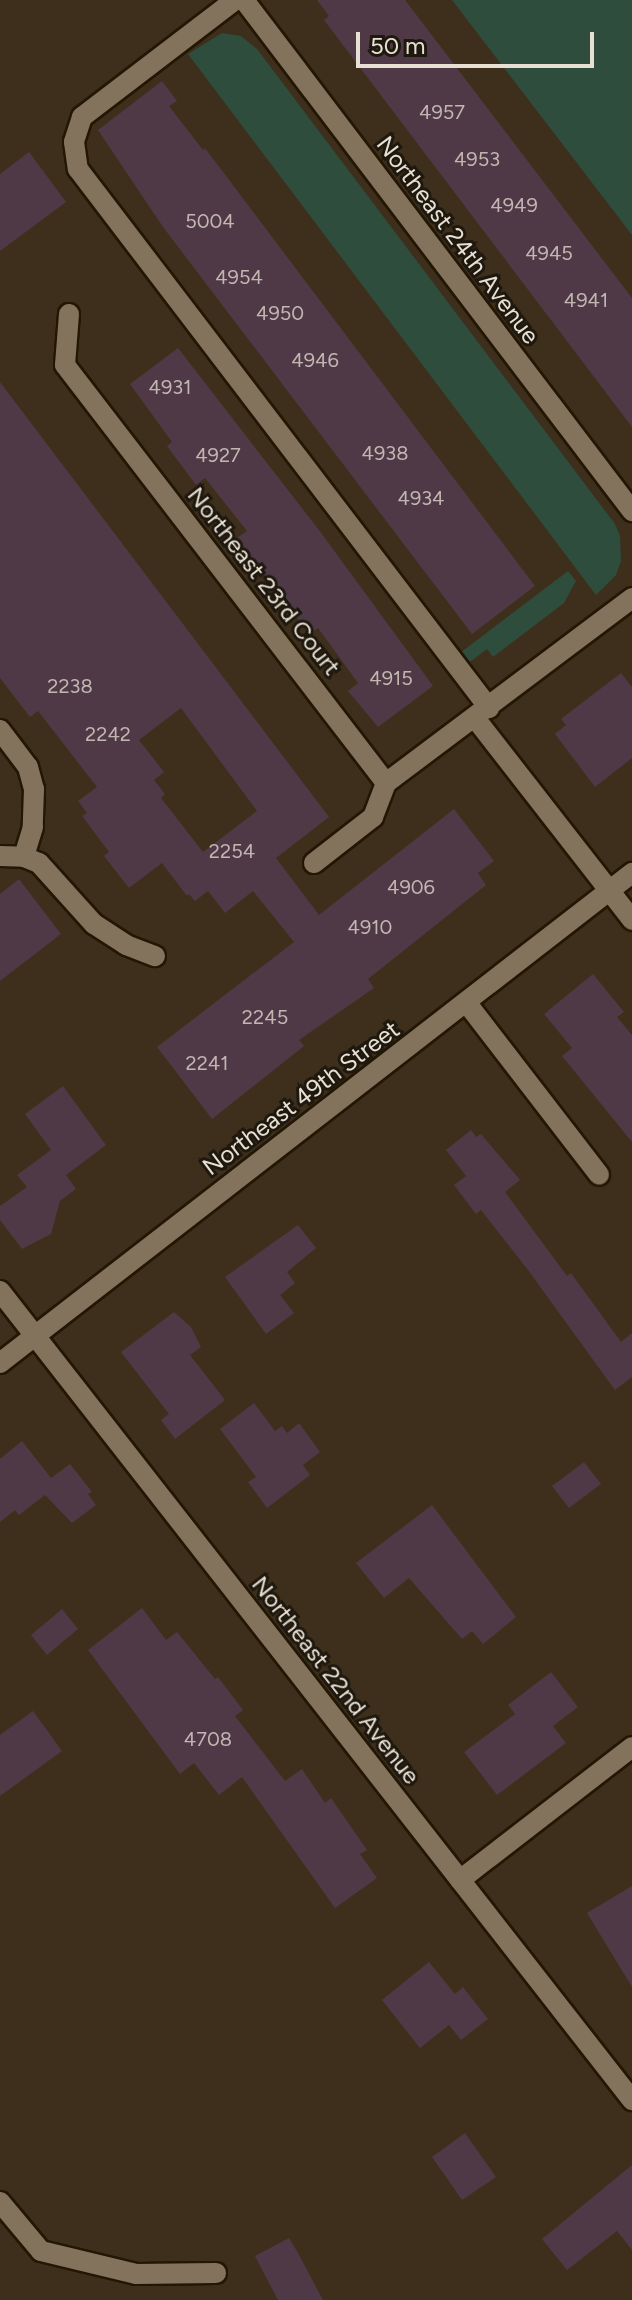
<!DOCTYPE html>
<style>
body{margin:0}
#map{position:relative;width:632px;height:2300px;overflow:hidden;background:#3d2f1b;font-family:Figtree,sans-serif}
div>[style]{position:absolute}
.green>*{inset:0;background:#2f4d3d}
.building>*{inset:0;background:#4f3947}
.roads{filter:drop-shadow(2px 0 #231704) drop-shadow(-2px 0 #231704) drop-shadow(0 2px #231704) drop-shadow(0 -2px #231704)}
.minor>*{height:20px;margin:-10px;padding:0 10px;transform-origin:10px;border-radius:10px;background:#83735d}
span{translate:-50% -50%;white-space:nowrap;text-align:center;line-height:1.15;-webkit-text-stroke:6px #1e180f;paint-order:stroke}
.number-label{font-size:20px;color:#c2b6b1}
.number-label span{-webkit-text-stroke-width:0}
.street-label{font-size:24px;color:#e9e0d4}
.scale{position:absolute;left:356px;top:32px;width:238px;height:36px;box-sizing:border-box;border:4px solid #e9e0d4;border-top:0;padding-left:10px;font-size:24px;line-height:28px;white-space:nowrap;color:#e9e0d4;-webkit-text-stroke:6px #1e180f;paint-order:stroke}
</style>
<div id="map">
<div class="green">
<div style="clip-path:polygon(452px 0,632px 0,632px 235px)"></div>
<div style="clip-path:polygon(222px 33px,241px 36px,257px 49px,615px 524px,620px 536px,621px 561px,616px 575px,596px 595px,188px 54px)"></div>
<div style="clip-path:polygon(568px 571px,576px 581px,564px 603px,493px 657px,487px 649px,467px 664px,460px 653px)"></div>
</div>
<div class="building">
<div style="clip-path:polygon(317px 0,405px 0,632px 298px,632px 427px,324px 20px,329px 16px)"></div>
<div style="clip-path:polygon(162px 81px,177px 101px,169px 106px,203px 150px,205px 148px,535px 586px,472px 634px,163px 227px,98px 130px)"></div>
<div style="clip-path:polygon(29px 152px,66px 202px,0 251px,0 174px)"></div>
<div style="clip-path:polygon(178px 348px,322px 534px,433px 686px,378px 727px,348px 691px,358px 683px,318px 628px,309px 634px,237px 538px,247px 531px,205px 478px,196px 485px,167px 446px,172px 442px,130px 384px)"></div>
<div style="clip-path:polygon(evenodd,0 382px,329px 817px,276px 858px,319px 915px,454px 809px,494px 861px,478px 873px,486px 885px,368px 979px,374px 988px,299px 1040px,304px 1046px,212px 1119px,157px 1047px,294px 942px,253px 891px,225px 913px,208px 891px,195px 901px,189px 894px,187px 896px,162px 863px,129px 888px,104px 856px,109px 852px,82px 816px,87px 813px,78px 801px,97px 787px,38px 711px,30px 717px,0 678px,0 382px,181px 708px,257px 811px,203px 852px,161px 798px,165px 794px,154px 780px,164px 772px,139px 740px,181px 708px)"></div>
<div style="clip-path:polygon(621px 673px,632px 687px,632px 758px,595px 787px,555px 734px,566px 725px,561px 719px)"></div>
<div style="clip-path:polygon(19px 879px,61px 934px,0 981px,0 894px)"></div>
<div style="clip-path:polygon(593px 974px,624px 1012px,617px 1017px,632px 1035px,632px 1142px,562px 1056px,572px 1048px,544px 1014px)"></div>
<div style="clip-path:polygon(63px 1086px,106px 1145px,66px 1175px,76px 1189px,60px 1201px,51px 1234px,22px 1249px,0 1220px,0 1206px,27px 1187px,17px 1175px,51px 1150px,25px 1114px)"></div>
<div style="clip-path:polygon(471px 1130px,476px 1137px,481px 1134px,520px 1180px,505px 1192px,567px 1276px,571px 1273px,621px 1342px,632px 1333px,632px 1377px,615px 1390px,528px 1270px,481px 1210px,476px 1214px,454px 1185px,466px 1176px,446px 1150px)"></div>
<div style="clip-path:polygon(298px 1225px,316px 1248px,287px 1272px,295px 1283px,280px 1295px,294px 1313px,266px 1334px,225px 1277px)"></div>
<div style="clip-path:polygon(174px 1312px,191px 1327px,201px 1347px,190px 1355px,225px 1400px,175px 1439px,161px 1420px,169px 1414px,121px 1352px)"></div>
<div style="clip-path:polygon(254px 1403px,275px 1431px,282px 1426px,287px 1433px,299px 1423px,320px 1452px,303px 1465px,310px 1475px,267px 1508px,248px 1482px,256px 1477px,220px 1429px)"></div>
<div style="clip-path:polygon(22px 1441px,51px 1478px,70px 1464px,92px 1492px,88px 1494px,96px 1505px,72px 1523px,45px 1495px,19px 1515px,15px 1510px,0 1522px,0 1459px)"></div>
<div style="clip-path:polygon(584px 1462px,601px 1484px,569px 1508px,552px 1486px)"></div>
<div style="clip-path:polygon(432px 1505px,516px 1617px,483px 1644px,472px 1631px,462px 1639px,409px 1578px,384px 1598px,356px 1563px)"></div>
<div style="clip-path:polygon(142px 1608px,166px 1640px,177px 1632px,215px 1679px,218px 1677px,243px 1710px,235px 1716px,285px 1781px,302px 1769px,325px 1803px,331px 1798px,367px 1850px,360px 1854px,377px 1878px,335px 1908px,242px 1777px,219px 1795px,194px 1763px,180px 1774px,88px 1650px)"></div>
<div style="clip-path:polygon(62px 1609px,78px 1629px,47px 1655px,31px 1635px)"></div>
<div style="clip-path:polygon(551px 1672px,578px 1707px,553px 1726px,566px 1743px,497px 1795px,464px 1752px,515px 1714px,508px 1705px)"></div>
<div style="clip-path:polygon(33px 1711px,62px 1751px,0 1796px,0 1735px)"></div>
<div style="clip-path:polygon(632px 1886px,632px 1987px,587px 1913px)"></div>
<div style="clip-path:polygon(429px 1962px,455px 1994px,463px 1987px,488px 2019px,461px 2040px,449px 2025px,420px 2048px,382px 2000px)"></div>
<div style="clip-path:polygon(465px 2133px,496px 2177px,462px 2200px,432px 2157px)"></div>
<div style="clip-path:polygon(632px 2165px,632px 2250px,617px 2231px,567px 2270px,542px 2239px)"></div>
<div style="clip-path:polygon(289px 2238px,298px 2253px,323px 2300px,278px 2300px,255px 2256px)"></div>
</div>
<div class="roads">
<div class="minor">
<div style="left:235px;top:0;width:193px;rotate:142.6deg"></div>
<div style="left:82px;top:117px;width:26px;rotate:108deg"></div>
<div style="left:74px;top:142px;width:27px;rotate:82deg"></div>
<div style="left:78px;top:169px;width:678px;rotate:52.67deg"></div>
<div style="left:244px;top:0;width:642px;rotate:52.79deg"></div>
<div style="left:69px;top:314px;width:51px;rotate:94.5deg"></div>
<div style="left:65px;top:365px;width:527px;rotate:52.48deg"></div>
<div style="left:386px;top:783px;width:308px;rotate:-36.9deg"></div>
<div style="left:475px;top:718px;width:256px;rotate:52.1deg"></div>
<div style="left:0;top:730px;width:46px;rotate:52.9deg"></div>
<div style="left:28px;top:767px;width:23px;rotate:75deg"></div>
<div style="left:34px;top:789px;width:38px;rotate:92deg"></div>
<div style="left:33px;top:827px;width:31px;rotate:107deg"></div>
<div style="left:0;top:856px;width:24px;rotate:2deg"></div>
<div style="left:24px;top:857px;width:16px;rotate:22deg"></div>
<div style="left:39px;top:863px;width:82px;rotate:48deg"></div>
<div style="left:94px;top:924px;width:38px;rotate:33deg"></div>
<div style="left:126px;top:945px;width:31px;rotate:21deg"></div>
<div style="left:314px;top:863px;width:75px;rotate:-37.9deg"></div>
<div style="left:373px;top:817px;width:36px;rotate:-69deg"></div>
<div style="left:466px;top:1002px;width:218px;rotate:52.4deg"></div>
<div style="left:0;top:1291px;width:1027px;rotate:52deg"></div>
<div style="left:0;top:1363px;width:800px;rotate:-37.79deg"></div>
<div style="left:460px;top:1880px;width:217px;rotate:-37.7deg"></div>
<div style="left:0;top:2202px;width:64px;rotate:50.1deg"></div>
<div style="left:41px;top:2251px;width:98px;rotate:13.6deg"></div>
<div style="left:136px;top:2274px;width:80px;rotate:-0.7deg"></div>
</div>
</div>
<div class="number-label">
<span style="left:442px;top:112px">4957</span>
<span style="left:477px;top:159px">4953</span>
<span style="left:514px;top:205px">4949</span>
<span style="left:210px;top:221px">5004</span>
<span style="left:549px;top:253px">4945</span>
<span style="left:239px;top:277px">4954</span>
<span style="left:586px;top:300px">4941</span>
<span style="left:280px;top:313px">4950</span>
<span style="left:315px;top:360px">4946</span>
<span style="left:170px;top:387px">4931</span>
<span style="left:385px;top:453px">4938</span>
<span style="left:218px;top:455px">4927</span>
<span style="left:421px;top:498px">4934</span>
<span style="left:391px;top:678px">4915</span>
<span style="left:70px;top:686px">2238</span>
<span style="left:108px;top:734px">2242</span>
<span style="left:232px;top:851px">2254</span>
<span style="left:411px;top:887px">4906</span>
<span style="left:370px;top:927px">4910</span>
<span style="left:265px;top:1017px">2245</span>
<span style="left:207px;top:1063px">2241</span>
<span style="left:208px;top:1739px">4708</span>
</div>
<div class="street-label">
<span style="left:458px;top:240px;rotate:53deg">Northeast 24th Avenue</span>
<span style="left:264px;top:581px;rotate:52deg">Northeast 23rd Court</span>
<span style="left:301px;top:1098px;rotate:-37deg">Northeast 49th Street</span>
<span style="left:336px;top:1680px;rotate:52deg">Northeast 22nd Avenue</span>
</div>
<div class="scale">50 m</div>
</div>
